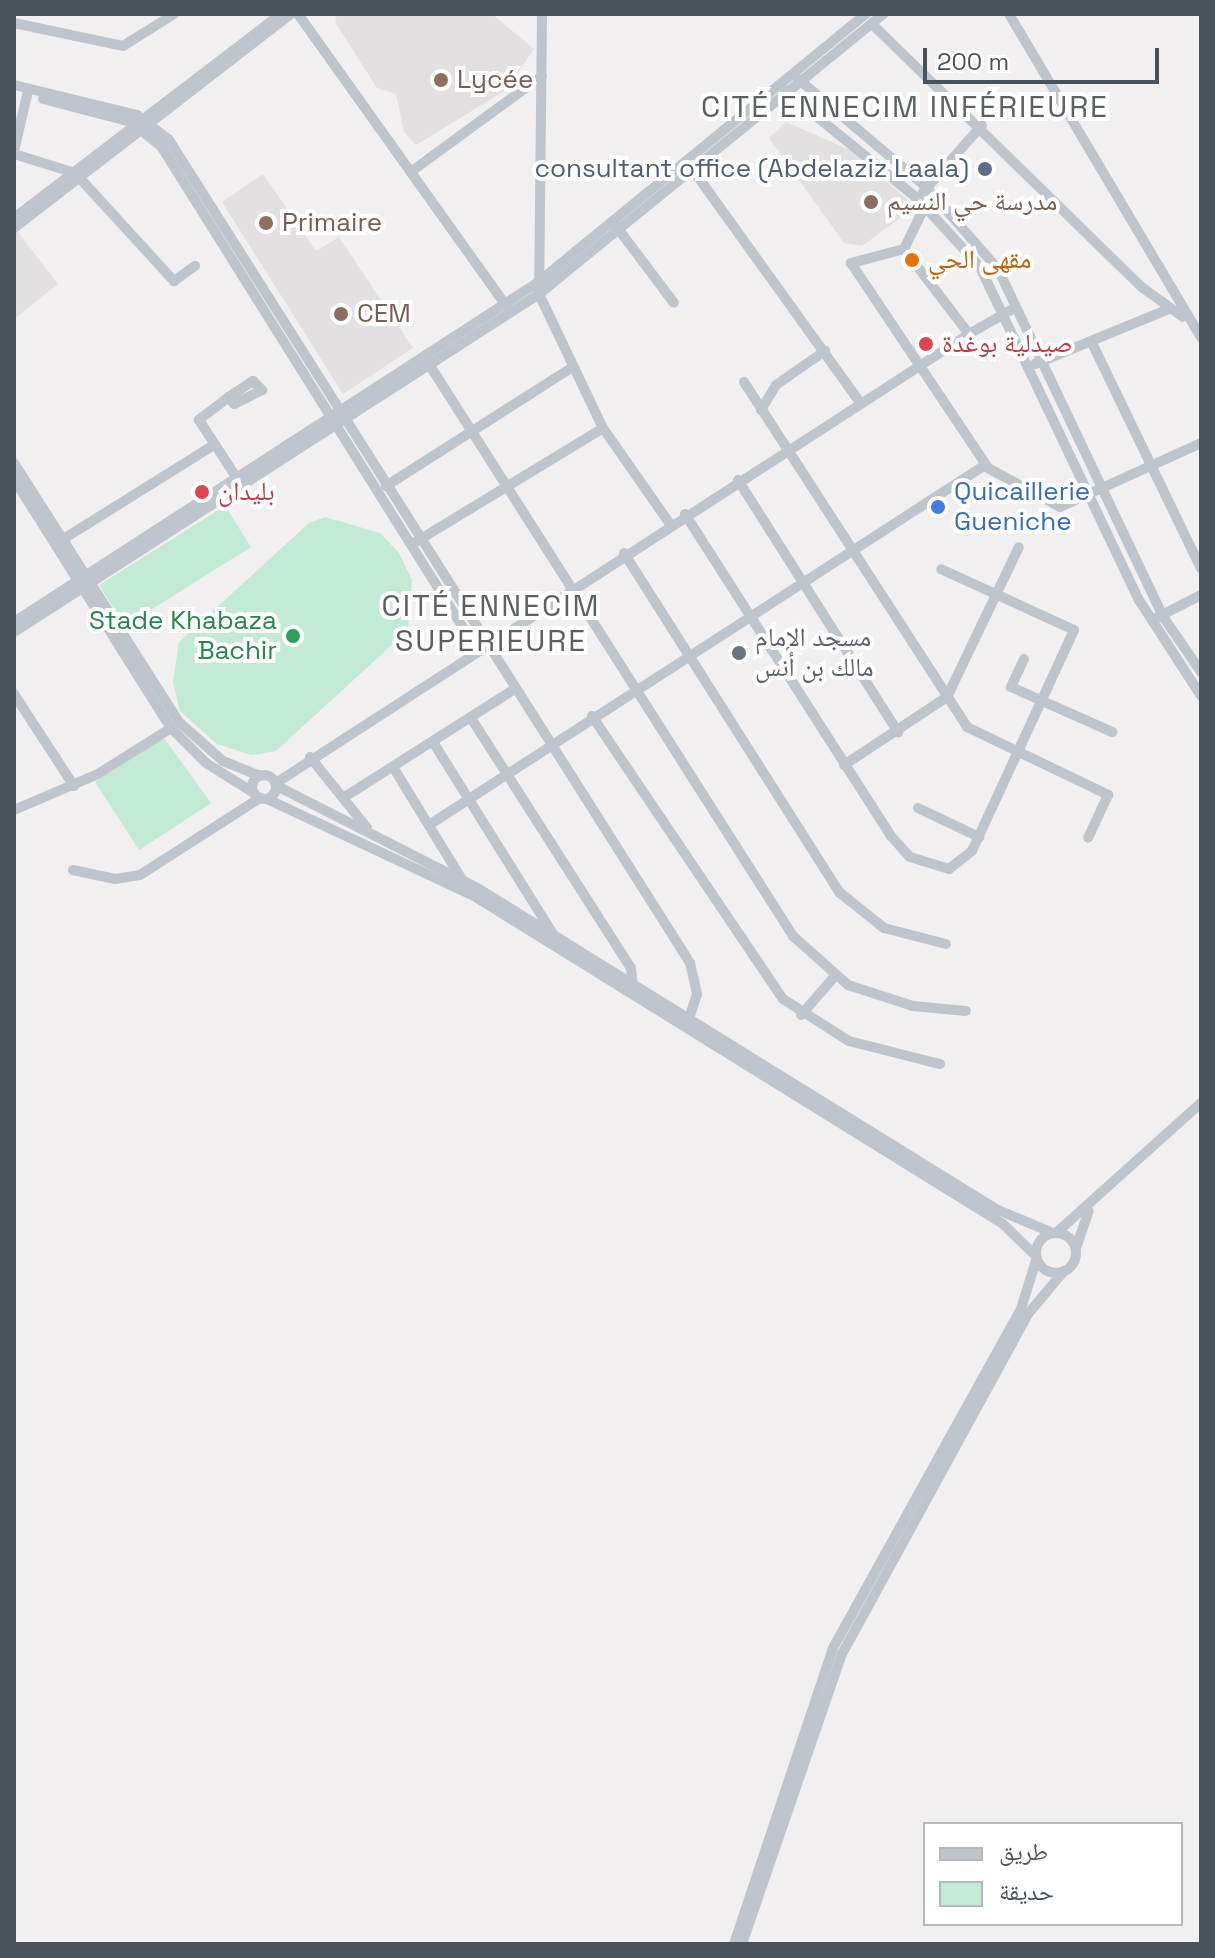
<!DOCTYPE html>
<meta charset="utf-8">
<style>
body{margin:0}
#map{position:relative;width:1215px;height:1958px;overflow:hidden;background:#f1efef;font-family:"Space Grotesk","Noto Naskh Arabic",sans-serif}
div>[style]{position:absolute}
.education>*{inset:0;background:#e2e0e0}
.green>*{inset:0;background:#c3ead4}
.minor>*{height:10px;margin:-5px;padding:0 5px;transform-origin:5px;border-radius:5px;background:#bfc5cc}
.minor>.ring{margin:-5px;padding:0;box-sizing:content-box;background:none;border:10px solid #bfc5cc;border-radius:50%}
.dots>*{width:22px;height:22px;translate:-50% -50%;box-sizing:border-box;border:4px solid #fff;border-radius:50%}
span{translate:-50% -50%;white-space:nowrap;text-align:center;line-height:1.15;-webkit-text-stroke:8px #fff;paint-order:stroke}
.education-label{font-size:26px;color:#785e54}
.left{translate:0 -50%;text-align:left}
.service-label{font-size:26px;color:#4e5e75}
.right{translate:-100% -50%;text-align:right}
.food-label{font-size:26px;color:#c56008}
.health-label{font-size:26px;color:#be3a42}
.shop-label{font-size:26px;color:#366cbe}
.leisure-label{font-size:26px;color:#27864d}
.worship-label{font-size:26px;color:#5b616d}
.quarter-label{font-size:30px;color:#5c5f63;letter-spacing:2px}
.frame{position:absolute;inset:0;border:16px solid #49515a;pointer-events:none}
.legend{position:absolute;left:923px;top:1822px;width:260px;height:104px;box-sizing:border-box;background:#fff;border:2px solid #b6b9bd;margin:0;padding:10px 14px;list-style:none;font-size:24px;color:#49515a}
.legend li{display:flex;align-items:center;gap:16px;height:40px}
.legend b{width:40px;border:2px solid #b6b9bd}
.scale{position:absolute;left:923px;top:48px;width:236px;height:36px;box-sizing:border-box;border:4px solid #49515a;border-top:0;padding-left:10px;font-size:24px;line-height:28px;white-space:nowrap;color:#49515a;-webkit-text-stroke:6px #fff;paint-order:stroke}
</style>
<div id="map">
<div class="education">
<div style="clip-path:polygon(337px 14px,492px 14px,534px 49px,506px 90px,416px 145px,404px 132px,396px 94px,377px 88px,335px 22px)"></div>
<div style="clip-path:polygon(786px 122px,850px 150px,909px 201px,904px 215px,862px 246px,844px 243px,769px 138px)"></div>
<div style="clip-path:polygon(263px 174px,316px 251px,339px 237px,413px 348px,343px 394px,222px 202px)"></div>
<div style="clip-path:polygon(17px 231px,58px 284px,14px 319px,14px 234px)"></div>
</div>
<div class="green">
<div style="clip-path:polygon(225px 506px,251px 547px,125px 626px,99px 585px)"></div>
<div style="clip-path:polygon(325px 517px,380px 533px,399px 553px,412px 580px,408px 630px,276px 751px,252px 755px,217px 744px,180px 711px,173px 682px,179px 642px,309px 523px)"></div>
<div style="clip-path:polygon(164px 738px,211px 803px,139px 850px,95px 782px)"></div>
</div>
<div class="minor">
<div style="left:298px;top:14px;width:361px;rotate:54.5deg"></div>
<div style="left:542px;top:14px;width:280px;rotate:90.6deg"></div>
<div style="left:539px;top:294px;width:148px;rotate:64.5deg"></div>
<div style="left:603px;top:428px;width:117px;rotate:55.1deg"></div>
<div style="left:1009px;top:14px;width:376px;rotate:59.3deg"></div>
<div style="left:14px;top:23px;width:111px;rotate:11.9deg"></div>
<div style="left:123px;top:46px;width:60px;rotate:-32.1deg"></div>
<div style="left:872px;top:24px;width:378px;rotate:44.3deg"></div>
<div style="left:1143px;top:288px;width:49px;rotate:35.9deg"></div>
<div style="left:797px;top:78px;width:170px;rotate:40.2deg"></div>
<div style="left:927px;top:188px;width:108px;rotate:48.8deg"></div>
<div style="left:998px;top:269px;width:383px;rotate:64.6deg"></div>
<div style="left:1162px;top:615px;width:69px;rotate:55.6deg"></div>
<div style="left:14px;top:85px;width:127px;rotate:13.7deg"></div>
<div style="left:137px;top:115px;width:41px;rotate:38deg"></div>
<div style="left:169px;top:140px;width:974px;rotate:57.66deg"></div>
<div style="left:690px;top:963px;width:32px;rotate:77deg"></div>
<div style="left:697px;top:994px;width:25px;rotate:108deg"></div>
<div style="left:784px;top:90px;width:171px;rotate:39.1deg"></div>
<div style="left:917px;top:198px;width:93px;rotate:47.6deg"></div>
<div style="left:980px;top:267px;width:369px;rotate:64.5deg"></div>
<div style="left:1139px;top:600px;width:114px;rotate:57.1deg"></div>
<div style="left:43px;top:99px;width:91px;rotate:14.6deg"></div>
<div style="left:131px;top:122px;width:38px;rotate:39deg"></div>
<div style="left:161px;top:146px;width:595px;rotate:57.91deg"></div>
<div style="left:14px;top:151px;width:57px;rotate:-76.9deg"></div>
<div style="left:14px;top:154px;width:64px;rotate:17.3deg"></div>
<div style="left:75px;top:173px;width:147px;rotate:47.5deg"></div>
<div style="left:174px;top:281px;width:26px;rotate:-36deg"></div>
<div style="left:693px;top:170px;width:286px;rotate:54.3deg"></div>
<div style="left:412px;top:171px;width:161px;rotate:-36.2deg"></div>
<div style="left:923px;top:192px;width:89px;rotate:-48.6deg"></div>
<div style="left:925px;top:206px;width:48px;rotate:116deg"></div>
<div style="left:904px;top:249px;width:55px;rotate:165.2deg"></div>
<div style="left:851px;top:263px;width:247px;rotate:56.2deg"></div>
<div style="left:988px;top:468px;width:82px;rotate:28.4deg"></div>
<div style="left:1060px;top:507px;width:155px;rotate:-24.4deg"></div>
<div style="left:14px;top:218px;width:336px;rotate:-37.4deg"></div>
<div style="left:616px;top:226px;width:96px;rotate:53deg"></div>
<div style="left:14px;top:228px;width:350px;rotate:-37.7deg"></div>
<div style="left:969px;top:334px;width:48px;rotate:-29.7deg"></div>
<div style="left:1092px;top:343px;width:250px;rotate:64.2deg"></div>
<div style="left:427px;top:361px;width:682px;rotate:57.52deg"></div>
<div style="left:793px;top:936px;width:74px;rotate:41.7deg"></div>
<div style="left:848px;top:985px;width:68px;rotate:17.9deg"></div>
<div style="left:913px;top:1006px;width:53px;rotate:5.4deg"></div>
<div style="left:1035px;top:364px;width:145px;rotate:-22.3deg"></div>
<div style="left:253px;top:381px;width:13px;rotate:45deg"></div>
<div style="left:262px;top:390px;width:31px;rotate:153deg"></div>
<div style="left:234px;top:404px;width:9px;rotate:-126deg"></div>
<div style="left:229px;top:397px;width:29px;rotate:-34deg"></div>
<div style="left:744px;top:382px;width:411px;rotate:57.1deg"></div>
<div style="left:967px;top:727px;width:157px;rotate:25.7deg"></div>
<div style="left:1108px;top:795px;width:47px;rotate:114.9deg"></div>
<div style="left:229px;top:397px;width:38px;rotate:143deg"></div>
<div style="left:199px;top:420px;width:79px;rotate:56.9deg"></div>
<div style="left:761px;top:410px;width:29px;rotate:-59deg"></div>
<div style="left:776px;top:385px;width:60px;rotate:-34.8deg"></div>
<div style="left:14px;top:463px;width:307px;rotate:57.5deg"></div>
<div style="left:179px;top:722px;width:59px;rotate:41.6deg"></div>
<div style="left:223px;top:761px;width:40px;rotate:22deg"></div>
<div style="left:14px;top:479px;width:294px;rotate:57.8deg"></div>
<div style="left:171px;top:728px;width:49px;rotate:45deg"></div>
<div style="left:206px;top:763px;width:57px;rotate:32deg"></div>
<div style="left:738px;top:480px;width:299px;rotate:57.6deg"></div>
<div style="left:386px;top:486px;width:218px;rotate:-32.5deg"></div>
<div style="left:685px;top:514px;width:382px;rotate:57.4deg"></div>
<div style="left:891px;top:836px;width:28px;rotate:48deg"></div>
<div style="left:910px;top:857px;width:41px;rotate:17.1deg"></div>
<div style="left:949px;top:869px;width:29px;rotate:-38deg"></div>
<div style="left:972px;top:851px;width:243px;rotate:-65.2deg"></div>
<div style="left:1074px;top:630px;width:146px;rotate:-155.4deg"></div>
<div style="left:57px;top:543px;width:185px;rotate:-32deg"></div>
<div style="left:414px;top:543px;width:221px;rotate:-31.3deg"></div>
<div style="left:624px;top:553px;width:401px;rotate:57.6deg"></div>
<div style="left:839px;top:892px;width:58px;rotate:38.7deg"></div>
<div style="left:884px;top:928px;width:64px;rotate:14.5deg"></div>
<div style="left:1156px;top:618px;width:51px;rotate:-27.1deg"></div>
<div style="left:14px;top:622px;width:623px;rotate:-32.95deg"></div>
<div style="left:537px;top:283px;width:425px;rotate:-39.3deg"></div>
<div style="left:14px;top:632px;width:624px;rotate:-32.77deg"></div>
<div style="left:539px;top:294px;width:444px;rotate:-39.1deg"></div>
<div style="left:1024px;top:659px;width:31px;rotate:115deg"></div>
<div style="left:1011px;top:687px;width:111px;rotate:24deg"></div>
<div style="left:14px;top:694px;width:110px;rotate:56.9deg"></div>
<div style="left:592px;top:716px;width:341px;rotate:56deg"></div>
<div style="left:783px;top:999px;width:78px;rotate:32.5deg"></div>
<div style="left:849px;top:1041px;width:94px;rotate:14.2deg"></div>
<div style="left:471px;top:718px;width:297px;rotate:57.4deg"></div>
<div style="left:631px;top:968px;width:19px;rotate:84deg"></div>
<div style="left:433px;top:742px;width:226px;rotate:58deg"></div>
<div style="left:310px;top:757px;width:91px;rotate:51.2deg"></div>
<div style="left:844px;top:765px;width:123px;rotate:-33.4deg"></div>
<div style="left:947px;top:697px;width:166px;rotate:-64.4deg"></div>
<div style="left:393px;top:767px;width:130px;rotate:58.5deg"></div>
<div class="ring" style="left:252px;top:775px;width:14px;height:14px"></div>
<div style="left:276px;top:783px;width:826px;rotate:-32.94deg"></div>
<div style="left:969px;top:334px;width:107px;rotate:-127.4deg"></div>
<div style="left:277px;top:786px;width:227px;rotate:27deg"></div>
<div style="left:479px;top:889px;width:610px;rotate:31.74deg"></div>
<div style="left:998px;top:1210px;width:60px;rotate:22.7deg"></div>
<div style="left:343px;top:798px;width:204px;rotate:-32.4deg"></div>
<div style="left:267px;top:799px;width:229px;rotate:25.1deg"></div>
<div style="left:474px;top:896px;width:622px;rotate:31.8deg"></div>
<div style="left:1003px;top:1224px;width:46px;rotate:44.1deg"></div>
<div style="left:918px;top:808px;width:68px;rotate:25.4deg"></div>
<div style="left:14px;top:810px;width:91px;rotate:-23.2deg"></div>
<div style="left:98px;top:774px;width:86px;rotate:-32.2deg"></div>
<div style="left:429px;top:825px;width:662px;rotate:-32.92deg"></div>
<div style="left:73px;top:870px;width:43px;rotate:12.1deg"></div>
<div style="left:115px;top:879px;width:25px;rotate:-9deg"></div>
<div style="left:140px;top:875px;width:143px;rotate:-32.7deg"></div>
<div style="left:801px;top:1015px;width:52px;rotate:-48.9deg"></div>
<div style="left:1056px;top:1233px;width:195px;rotate:-41.9deg"></div>
<div class="ring" style="left:1036px;top:1233px;width:30px;height:30px"></div>
<div style="left:1076px;top:1248px;width:39px;rotate:-71deg"></div>
<div style="left:734px;top:1944px;width:312px;rotate:-71.5deg"></div>
<div style="left:833px;top:1648px;width:388px;rotate:-61deg"></div>
<div style="left:1021px;top:1309px;width:54px;rotate:-72.9deg"></div>
<div style="left:742px;top:1944px;width:307px;rotate:-71deg"></div>
<div style="left:842px;top:1654px;width:388px;rotate:-61.3deg"></div>
<div style="left:1028px;top:1314px;width:56px;rotate:-50.1deg"></div>
</div>
<div class="dots">
<div style="left:441px;top:80px;background:#8d6e63"></div>
<div style="left:985px;top:169px;background:#5c6f8a"></div>
<div style="left:871px;top:202px;background:#8d6e63"></div>
<div style="left:266px;top:223px;background:#8d6e63"></div>
<div style="left:912px;top:260px;background:#e8710a"></div>
<div style="left:341px;top:314px;background:#8d6e63"></div>
<div style="left:926px;top:344px;background:#e0444e"></div>
<div style="left:202px;top:492px;background:#e0444e"></div>
<div style="left:938px;top:507px;background:#3f7fe0"></div>
<div style="left:293px;top:636px;background:#2e9e5b"></div>
<div style="left:739px;top:653px;background:#6b7280"></div>
</div>
<div class="education-label">
<span class="left" style="left:457px;top:80px">Lycée</span>
<span class="left" style="left:887px;top:202px">مدرسة حي النسيم</span>
<span class="left" style="left:282px;top:223px">Primaire</span>
<span class="left" style="left:357px;top:314px">CEM</span>
</div>
<div class="service-label">
<span class="right" style="left:969px;top:169px">consultant office (Abdelaziz Laala)</span>
</div>
<div class="food-label">
<span class="left" style="left:928px;top:260px">مقهى الحي</span>
</div>
<div class="health-label">
<span class="left" style="left:942px;top:344px">صيدلية بوغدة</span>
<span class="left" style="left:218px;top:492px">بليدان</span>
</div>
<div class="shop-label">
<span class="left" style="left:954px;top:507px">Quicaillerie<br>Gueniche</span>
</div>
<div class="leisure-label">
<span class="right" style="left:277px;top:636px">Stade Khabaza<br>Bachir</span>
</div>
<div class="worship-label">
<span class="left" style="left:755px;top:653px">مسجد الإمام<br>مالك بن أنس</span>
</div>
<div class="quarter-label">
<span style="left:905px;top:107px">CITÉ ENNECIM INFÉRIEURE</span>
<span style="left:491px;top:623px">CITÉ ENNECIM<br>SUPERIEURE</span>
</div>
<div class="frame"></div>
<ul class="legend">
<li><b style="height:10px;background:#bfc5cc"></b>طريق</li>
<li><b style="height:22px;background:#c3ead4"></b>حديقة</li>
</ul>
<div class="scale">200 m</div>
</div>
